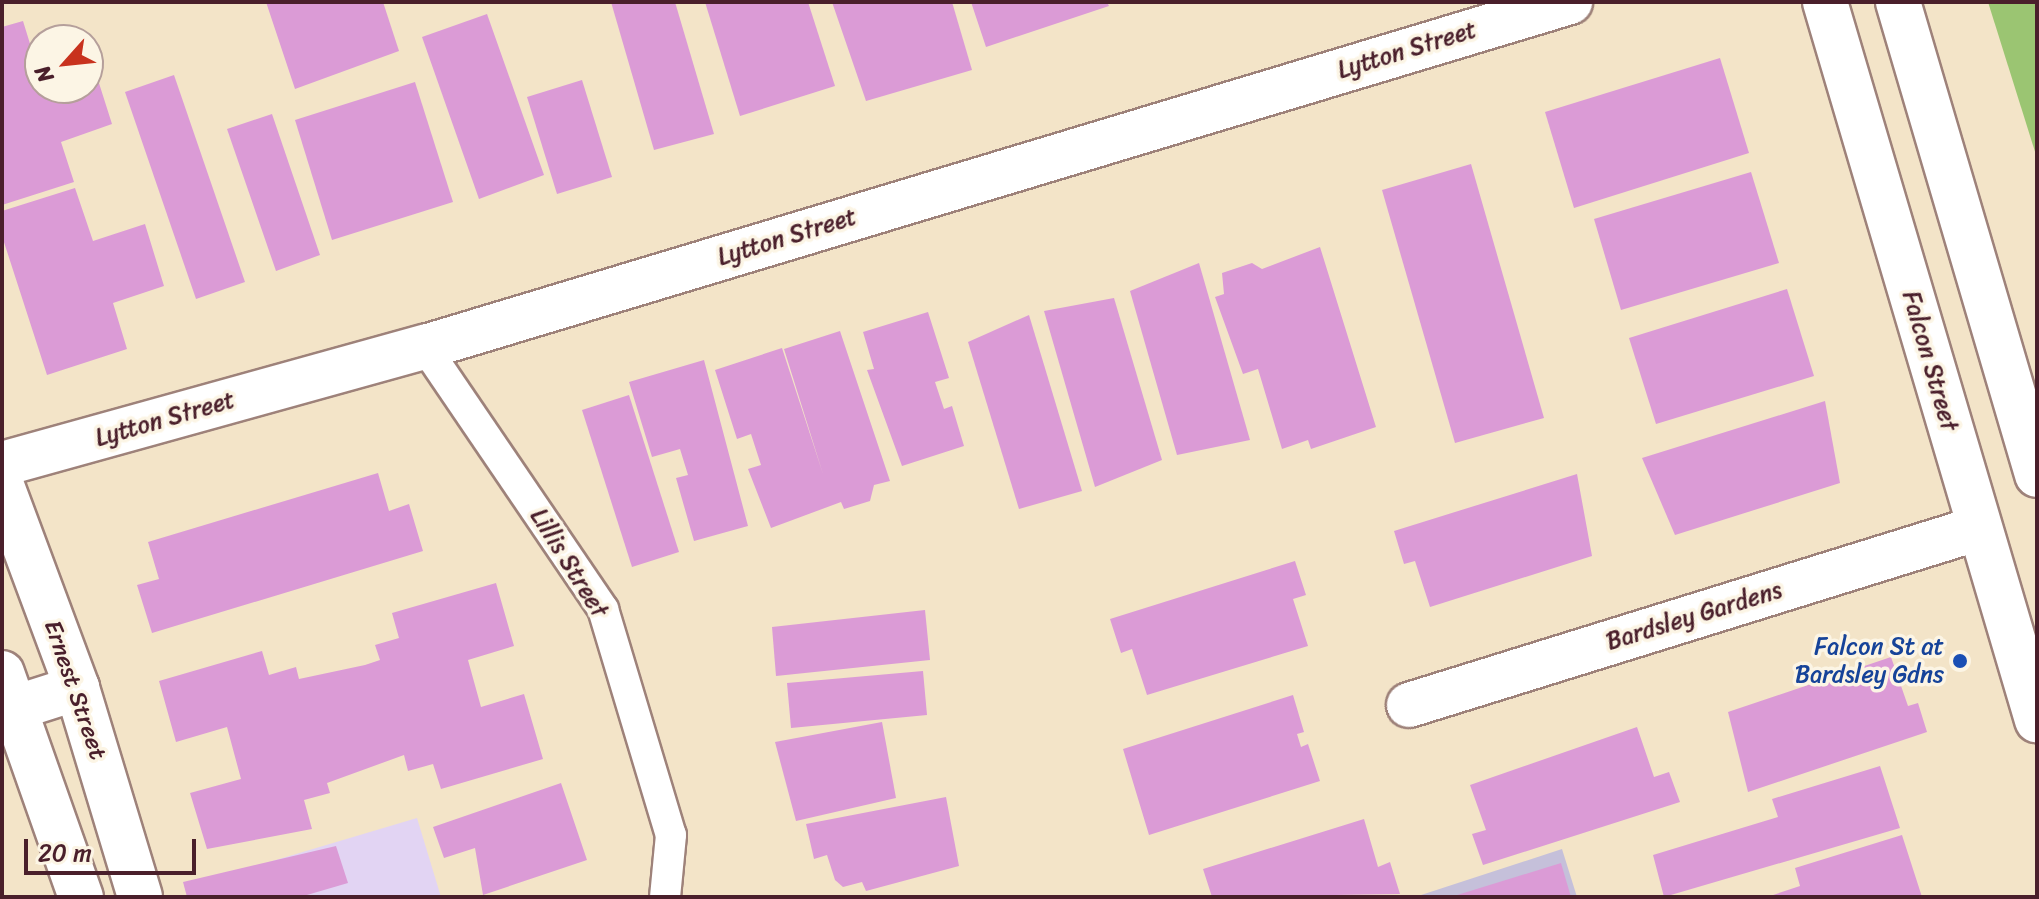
<!DOCTYPE html>
<style>
body{margin:0}
#map{position:relative;width:2039px;height:899px;overflow:hidden;background:#f3e4c8;font-family:Sriracha,sans-serif}
div>[style]{position:absolute}
.built>*{inset:0;background:#e2d4f3}
.industrial>*{inset:0;background:#c5c0da}
.green>*{inset:0;background:#9bc572}
.building>*{inset:0;background:#db9bd6}
.roads{filter:drop-shadow(2px 0 #9e827a) drop-shadow(-2px 0 #9e827a) drop-shadow(0 2px #9e827a) drop-shadow(0 -2px #9e827a)}
.lane>*{height:30px;margin:-15px;padding:0 15px;transform-origin:15px;border-radius:15px;background:#fff}
.street>*{height:44px;margin:-22px;padding:0 22px;transform-origin:22px;border-radius:22px;background:#fff}
.secondary>*{height:44px;margin:-22px;padding:0 22px;transform-origin:22px;border-radius:22px;background:#fff}
.primary>*{height:44px;margin:-22px;padding:0 22px;transform-origin:22px;border-radius:22px;background:#fff}
.dots>*{width:22px;height:22px;translate:-50% -50%;box-sizing:border-box;border:4px solid #fcf5e5;border-radius:50%}
span{translate:-50% -50%;white-space:nowrap;text-align:center;line-height:1.15;-webkit-text-stroke:7px #fcf5e5;paint-order:stroke}
.street-label{font-size:24px;color:#4a1f2b}
.transit-label{font-size:24px;color:#164399}
.right{translate:-100% -50%;text-align:right}
.frame{position:absolute;inset:0;border:4px solid #4a1f2b;pointer-events:none}
.north{position:absolute;left:24px;top:24px;width:80px;height:80px;box-sizing:border-box;background:#fcf5e5;border:2px solid #b59f9b;border-radius:50%;rotate:243deg;font-size:22px;font-weight:700;line-height:32px;text-align:center;color:#4a1f2b}
.north::after{content:'';display:block;margin:auto;width:28px;height:36px;background:#c8321e;clip-path:polygon(50% 0,100% 100%,50% 72%,0 100%)}
.scale{position:absolute;left:24px;top:839px;width:172px;height:36px;box-sizing:border-box;border:4px solid #4a1f2b;border-top:0;padding-left:10px;font-size:24px;line-height:28px;white-space:nowrap;color:#4a1f2b;-webkit-text-stroke:6px #fcf5e5;paint-order:stroke}
</style>
<div id="map">
<div class="built">
<div style="clip-path:polygon(417px 818px,441px 897px,199px 897px,195px 884px)"></div>
</div>
<div class="industrial">
<div style="clip-path:polygon(1562px 849px,1577px 897px,1415px 897px)"></div>
</div>
<div class="green">
<div style="clip-path:polygon(1988px 2px,2037px 2px,2037px 158px)"></div>
</div>
<div class="building">
<div style="clip-path:polygon(266px 2px,383px 2px,399px 51px,295px 89px)"></div>
<div style="clip-path:polygon(611px 2px,675px 2px,714px 134px,654px 150px)"></div>
<div style="clip-path:polygon(705px 2px,808px 2px,835px 86px,740px 116px)"></div>
<div style="clip-path:polygon(832px 2px,952px 2px,972px 70px,866px 101px)"></div>
<div style="clip-path:polygon(971px 2px,1107px 2px,1109px 6px,986px 47px)"></div>
<div style="clip-path:polygon(487px 14px,544px 175px,479px 199px,422px 37px)"></div>
<div style="clip-path:polygon(23px 21px,31px 47px,40px 44px,40px 88px,88px 88px,91px 58px,112px 124px,61px 142px,74px 182px,2px 205px,2px 27px)"></div>
<div style="clip-path:polygon(1720px 58px,1749px 153px,1574px 208px,1545px 112px)"></div>
<div style="clip-path:polygon(174px 75px,245px 282px,196px 299px,125px 92px)"></div>
<div style="clip-path:polygon(582px 80px,612px 177px,557px 194px,527px 97px)"></div>
<div style="clip-path:polygon(415px 82px,453px 202px,332px 240px,295px 120px)"></div>
<div style="clip-path:polygon(272px 114px,320px 255px,276px 271px,227px 129px)"></div>
<div style="clip-path:polygon(1471px 164px,1544px 418px,1455px 443px,1382px 190px)"></div>
<div style="clip-path:polygon(1751px 172px,1779px 263px,1621px 310px,1594px 219px)"></div>
<div style="clip-path:polygon(75px 188px,93px 241px,145px 224px,164px 286px,113px 303px,127px 349px,47px 375px,2px 236px,2px 211px)"></div>
<div style="clip-path:polygon(1320px 247px,1376px 427px,1311px 449px,1308px 440px,1282px 449px,1258px 369px,1243px 374px,1215px 297px,1224px 294px,1222px 273px,1252px 263px,1262px 269px)"></div>
<div style="clip-path:polygon(1199px 263px,1250px 440px,1177px 455px,1130px 291px)"></div>
<div style="clip-path:polygon(1787px 289px,1814px 376px,1656px 424px,1629px 338px)"></div>
<div style="clip-path:polygon(1114px 298px,1162px 460px,1095px 487px,1044px 311px)"></div>
<div style="clip-path:polygon(928px 312px,949px 378px,935px 382px,944px 409px,952px 406px,964px 446px,902px 466px,867px 370px,874px 369px,863px 332px)"></div>
<div style="clip-path:polygon(1029px 315px,1082px 491px,1019px 509px,968px 342px)"></div>
<div style="clip-path:polygon(840px 331px,890px 481px,874px 485px,870px 501px,844px 509px,841px 502px,771px 528px,748px 469px,761px 465px,751px 434px,737px 439px,715px 370px,782px 348px,823px 474px,784px 349px)"></div>
<div style="clip-path:polygon(704px 360px,748px 526px,694px 541px,676px 478px,688px 475px,680px 449px,652px 457px,629px 382px)"></div>
<div style="clip-path:polygon(629px 395px,679px 552px,632px 567px,582px 410px)"></div>
<div style="clip-path:polygon(1825px 401px,1840px 483px,1675px 535px,1642px 458px)"></div>
<div style="clip-path:polygon(378px 473px,389px 511px,409px 504px,423px 551px,152px 633px,137px 585px,159px 579px,148px 542px)"></div>
<div style="clip-path:polygon(1577px 474px,1592px 556px,1430px 607px,1415px 561px,1404px 564px,1394px 531px)"></div>
<div style="clip-path:polygon(1295px 561px,1306px 595px,1293px 599px,1308px 646px,1147px 695px,1132px 649px,1121px 653px,1110px 619px)"></div>
<div style="clip-path:polygon(496px 583px,514px 646px,468px 660px,481px 707px,524px 694px,543px 759px,441px 789px,433px 764px,408px 771px,404px 755px,327px 783px,330px 793px,304px 800px,312px 829px,207px 849px,190px 793px,241px 779px,227px 727px,176px 742px,159px 681px,262px 651px,269px 675px,296px 667px,299px 679px,365px 665px,380px 660px,375px 645px,399px 638px,392px 613px)"></div>
<div style="clip-path:polygon(925px 610px,930px 660px,776px 676px,772px 627px)"></div>
<div style="clip-path:polygon(1891px 657px,1908px 706px,1918px 703px,1927px 732px,1748px 792px,1728px 712px)"></div>
<div style="clip-path:polygon(923px 671px,927px 715px,791px 728px,787px 683px)"></div>
<div style="clip-path:polygon(1293px 695px,1304px 732px,1297px 734px,1301px 747px,1308px 744px,1320px 781px,1149px 835px,1123px 749px)"></div>
<div style="clip-path:polygon(882px 722px,896px 798px,796px 821px,775px 742px)"></div>
<div style="clip-path:polygon(1637px 727px,1654px 777px,1669px 772px,1680px 802px,1483px 865px,1472px 834px,1486px 830px,1470px 785px)"></div>
<div style="clip-path:polygon(1880px 766px,1900px 828px,1664px 897px,1653px 855px,1778px 817px,1772px 799px)"></div>
<div style="clip-path:polygon(561px 783px,587px 860px,483px 895px,475px 848px,444px 858px,433px 827px)"></div>
<div style="clip-path:polygon(946px 797px,959px 866px,866px 891px,862px 882px,843px 887px,835px 880px,827px 855px,814px 859px,806px 824px)"></div>
<div style="clip-path:polygon(1364px 819px,1378px 867px,1390px 862px,1400px 894px,1212px 897px,1203px 869px)"></div>
<div style="clip-path:polygon(1902px 835px,1922px 897px,1767px 897px,1800px 886px,1795px 868px)"></div>
<div style="clip-path:polygon(336px 846px,348px 883px,300px 897px,187px 897px,183px 882px)"></div>
<div style="clip-path:polygon(1561px 863px,1571px 897px,1454px 897px,1454px 896px)"></div>
</div>
<div class="roads">
<div class="lane">
<div style="left:425px;top:347px;width:317px;rotate:55.8deg"></div>
<div style="left:603px;top:609px;width:236px;rotate:73.3deg"></div>
<div style="left:671px;top:835px;width:62px;rotate:95.5deg"></div>
</div>
<div class="street">
<div style="left:2px;top:464px;width:439px;rotate:-15.5deg"></div>
<div style="left:425px;top:347px;width:1196px;rotate:-16.77deg"></div>
<div style="left:1409px;top:705px;width:597px;rotate:-17.25deg"></div>
<div style="left:2px;top:712px;width:79px;rotate:-17.7deg"></div>
</div>
<div class="secondary">
<div style="left:2px;top:486px;width:215px;rotate:69.6deg"></div>
<div style="left:77px;top:688px;width:218px;rotate:73.2deg"></div>
<div style="left:2px;top:673px;width:238px;rotate:70.6deg"></div>
</div>
<div class="primary">
<div style="left:1825px;top:2px;width:749px;rotate:73.55deg"></div>
<div style="left:1898px;top:2px;width:493px;rotate:73.6deg"></div>
</div>
</div>
<div class="dots">
<div style="left:1960px;top:661px;background:#1a4fb4"></div>
</div>
<div class="street-label">
<span style="left:1407px;top:50px;rotate:-17deg">Lytton Street</span>
<span style="left:787px;top:237px;rotate:-17deg">Lytton Street</span>
<span style="left:1930px;top:361px;rotate:74deg">Falcon Street</span>
<span style="left:165px;top:419px;rotate:-16deg">Lytton Street</span>
<span style="left:569px;top:563px;rotate:58deg">Lillis Street</span>
<span style="left:1694px;top:616px;rotate:-17deg">Bardsley Gardens</span>
<span style="left:75px;top:690px;rotate:71deg">Ernest Street</span>
</div>
<div class="transit-label">
<span class="right" style="left:1944px;top:661px">Falcon St at<br>Bardsley Gdns</span>
</div>
<div class="frame"></div>
<div class="north">N</div>
<div class="scale">20 m</div>
</div>
